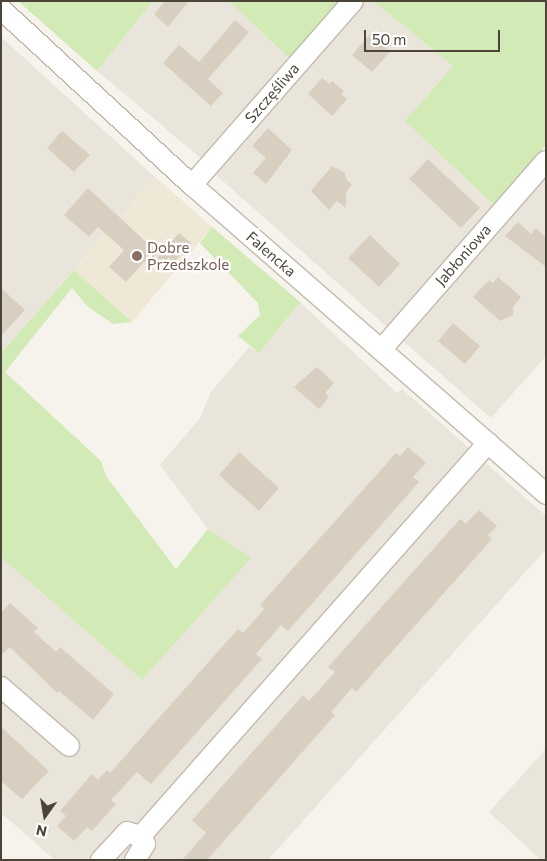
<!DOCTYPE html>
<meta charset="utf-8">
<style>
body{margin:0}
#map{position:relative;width:547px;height:861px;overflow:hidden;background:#f6f3ec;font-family:Commissioner,sans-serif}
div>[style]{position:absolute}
.residential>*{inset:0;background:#eae5da}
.education>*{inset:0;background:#efe8d6}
.green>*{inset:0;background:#d2eab5}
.building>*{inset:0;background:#d8cfc1}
.roads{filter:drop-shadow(1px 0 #c2bbae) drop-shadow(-1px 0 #c2bbae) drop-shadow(0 1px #c2bbae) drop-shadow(0 -1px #c2bbae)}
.minor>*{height:20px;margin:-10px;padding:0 10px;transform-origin:10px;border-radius:10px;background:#fff}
.dots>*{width:14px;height:14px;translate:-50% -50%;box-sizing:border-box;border:2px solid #fff;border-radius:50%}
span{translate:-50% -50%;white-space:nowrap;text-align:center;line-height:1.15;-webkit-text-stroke:4.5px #fff;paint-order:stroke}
.street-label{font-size:15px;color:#4b4439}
.education-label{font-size:15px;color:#785e54}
.left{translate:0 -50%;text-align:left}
.frame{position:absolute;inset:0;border:2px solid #4b4439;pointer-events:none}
.north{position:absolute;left:20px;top:791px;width:50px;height:50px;-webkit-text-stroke:4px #fff;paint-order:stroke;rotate:193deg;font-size:14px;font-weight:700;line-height:20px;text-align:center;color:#4b4439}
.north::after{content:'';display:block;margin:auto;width:18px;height:22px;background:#4b4439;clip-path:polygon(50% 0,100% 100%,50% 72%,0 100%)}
.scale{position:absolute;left:364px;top:30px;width:136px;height:22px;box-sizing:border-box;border:2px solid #4b4439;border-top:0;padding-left:6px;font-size:15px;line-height:18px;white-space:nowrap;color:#4b4439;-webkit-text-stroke:4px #fff;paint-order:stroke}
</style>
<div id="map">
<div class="residential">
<div style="clip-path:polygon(153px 1px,229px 1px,291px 60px,203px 160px,97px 71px)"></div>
<div style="clip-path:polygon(365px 1px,373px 1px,453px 66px,405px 121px,495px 206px,387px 327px,214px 173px)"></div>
<div style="clip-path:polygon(1px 37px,155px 177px,1px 353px)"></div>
<div style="clip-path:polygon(546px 175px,546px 356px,491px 418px,401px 339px)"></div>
<div style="clip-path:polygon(300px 302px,397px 393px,402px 389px,546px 516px,546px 549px,268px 860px,55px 860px,1px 813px,1px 557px,142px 680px,250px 558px,208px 529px,160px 465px,200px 418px,211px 392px,249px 347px,259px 353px)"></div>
<div style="clip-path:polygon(546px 749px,546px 860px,541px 860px,489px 812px)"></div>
</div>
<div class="education">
<div style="clip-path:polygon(155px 177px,212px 227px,132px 322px,74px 270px)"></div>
</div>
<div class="green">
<div style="clip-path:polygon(18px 1px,153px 1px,97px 71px)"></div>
<div style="clip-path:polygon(229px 1px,343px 1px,291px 60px)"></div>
<div style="clip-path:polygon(373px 1px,546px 1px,546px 145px,495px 206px,405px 121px,453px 66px)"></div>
<div style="clip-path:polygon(212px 227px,300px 302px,259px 353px,238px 336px,260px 315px,258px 303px,200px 243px)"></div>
<div style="clip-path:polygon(74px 270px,132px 322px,113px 324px,88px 307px,72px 288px,5px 372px,101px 461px,106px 476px,176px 569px,208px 529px,251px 558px,142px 680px,1px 557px,1px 353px)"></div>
</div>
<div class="building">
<div style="clip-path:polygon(165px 1px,189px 1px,168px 27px,154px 14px)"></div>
<div style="clip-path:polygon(235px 20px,249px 32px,208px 79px,223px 93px,211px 106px,163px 63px,179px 45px,199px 62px)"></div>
<div style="clip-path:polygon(370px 34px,390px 52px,372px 72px,352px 55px)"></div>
<div style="clip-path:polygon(322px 78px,330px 84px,332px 81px,344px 91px,341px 94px,347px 99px,332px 116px,308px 94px)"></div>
<div style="clip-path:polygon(268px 128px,292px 150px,266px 184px,253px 173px,266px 158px,252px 146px)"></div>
<div style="clip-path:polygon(62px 131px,90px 155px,74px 172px,47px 148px)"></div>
<div style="clip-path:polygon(428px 159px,480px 208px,461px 228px,409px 179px)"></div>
<div style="clip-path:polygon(332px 166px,345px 173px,346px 179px,352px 185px,346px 192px,346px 208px,337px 201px,329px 210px,311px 191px)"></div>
<div style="clip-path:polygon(88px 188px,158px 253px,147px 265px,144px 262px,126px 282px,109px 267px,124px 250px,98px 227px,89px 237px,64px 215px)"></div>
<div style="clip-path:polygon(518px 222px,531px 234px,536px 228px,546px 237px,546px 267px,505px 236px)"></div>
<div style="clip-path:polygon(179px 233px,191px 243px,164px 274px,152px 264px)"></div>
<div style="clip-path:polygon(370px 235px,400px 264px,379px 287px,348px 258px)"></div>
<div style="clip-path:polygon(498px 277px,521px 297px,513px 307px,513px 315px,500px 321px,473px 297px,489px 280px,493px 283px)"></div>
<div style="clip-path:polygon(1px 288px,25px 310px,1px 336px)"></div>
<div style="clip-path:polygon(453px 323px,480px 346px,465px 364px,438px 341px)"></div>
<div style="clip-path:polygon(317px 367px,334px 383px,325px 393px,329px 397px,319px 409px,294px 387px)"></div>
<div style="clip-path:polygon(408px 447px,426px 463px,413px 477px,419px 482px,288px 631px,281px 625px,256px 654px,262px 659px,151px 784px,137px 772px,111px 800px,116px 804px,92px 831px,87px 827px,74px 841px,57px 826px,66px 816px,60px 811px,92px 774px,98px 780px,107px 770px,110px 773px,238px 629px,243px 633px,264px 609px,260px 605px,396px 453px,400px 456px)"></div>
<div style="clip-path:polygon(239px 452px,279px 488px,259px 511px,219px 475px)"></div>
<div style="clip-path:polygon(479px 510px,497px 526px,488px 535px,492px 539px,356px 692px,352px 688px,331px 712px,335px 715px,207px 860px,182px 860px,206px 833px,192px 820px,303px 695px,309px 701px,335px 672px,328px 667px,460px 519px,466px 524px)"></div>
<div style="clip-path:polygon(10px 603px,38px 628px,34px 632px,56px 652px,60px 647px,114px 694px,93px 720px,59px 691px,57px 693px,10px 647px,1px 655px,1px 613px)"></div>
<div style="clip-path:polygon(1px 727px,49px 771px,22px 799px,1px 781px)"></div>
</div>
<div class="roads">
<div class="minor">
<div style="left:1px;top:9px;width:260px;rotate:42.7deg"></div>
<div style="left:192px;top:185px;width:470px;rotate:41.1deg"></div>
<div style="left:192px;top:185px;width:244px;rotate:-48.8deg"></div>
<div style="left:381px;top:350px;width:251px;rotate:-48.9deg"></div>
<div style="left:1px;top:687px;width:90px;rotate:40.9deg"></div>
<div style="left:140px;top:837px;width:526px;rotate:-48.55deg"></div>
<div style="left:101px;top:860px;width:38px;rotate:-47deg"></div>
<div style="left:127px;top:832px;width:10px;rotate:17deg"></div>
<div style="left:137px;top:835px;width:12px;rotate:48deg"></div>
<div style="left:145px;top:844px;width:19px;rotate:122deg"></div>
</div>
</div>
<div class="dots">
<div style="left:137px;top:256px;background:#8d6e63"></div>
</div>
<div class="street-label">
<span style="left:272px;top:93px;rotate:-49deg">Szczęśliwa</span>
<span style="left:271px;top:254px;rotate:41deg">Falencka</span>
<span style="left:463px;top:255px;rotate:-49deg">Jabłoniowa</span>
</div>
<div class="education-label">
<span class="left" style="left:147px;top:256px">Dobre<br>Przedszkole</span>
</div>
<div class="frame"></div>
<div class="north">N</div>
<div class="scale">50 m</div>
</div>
